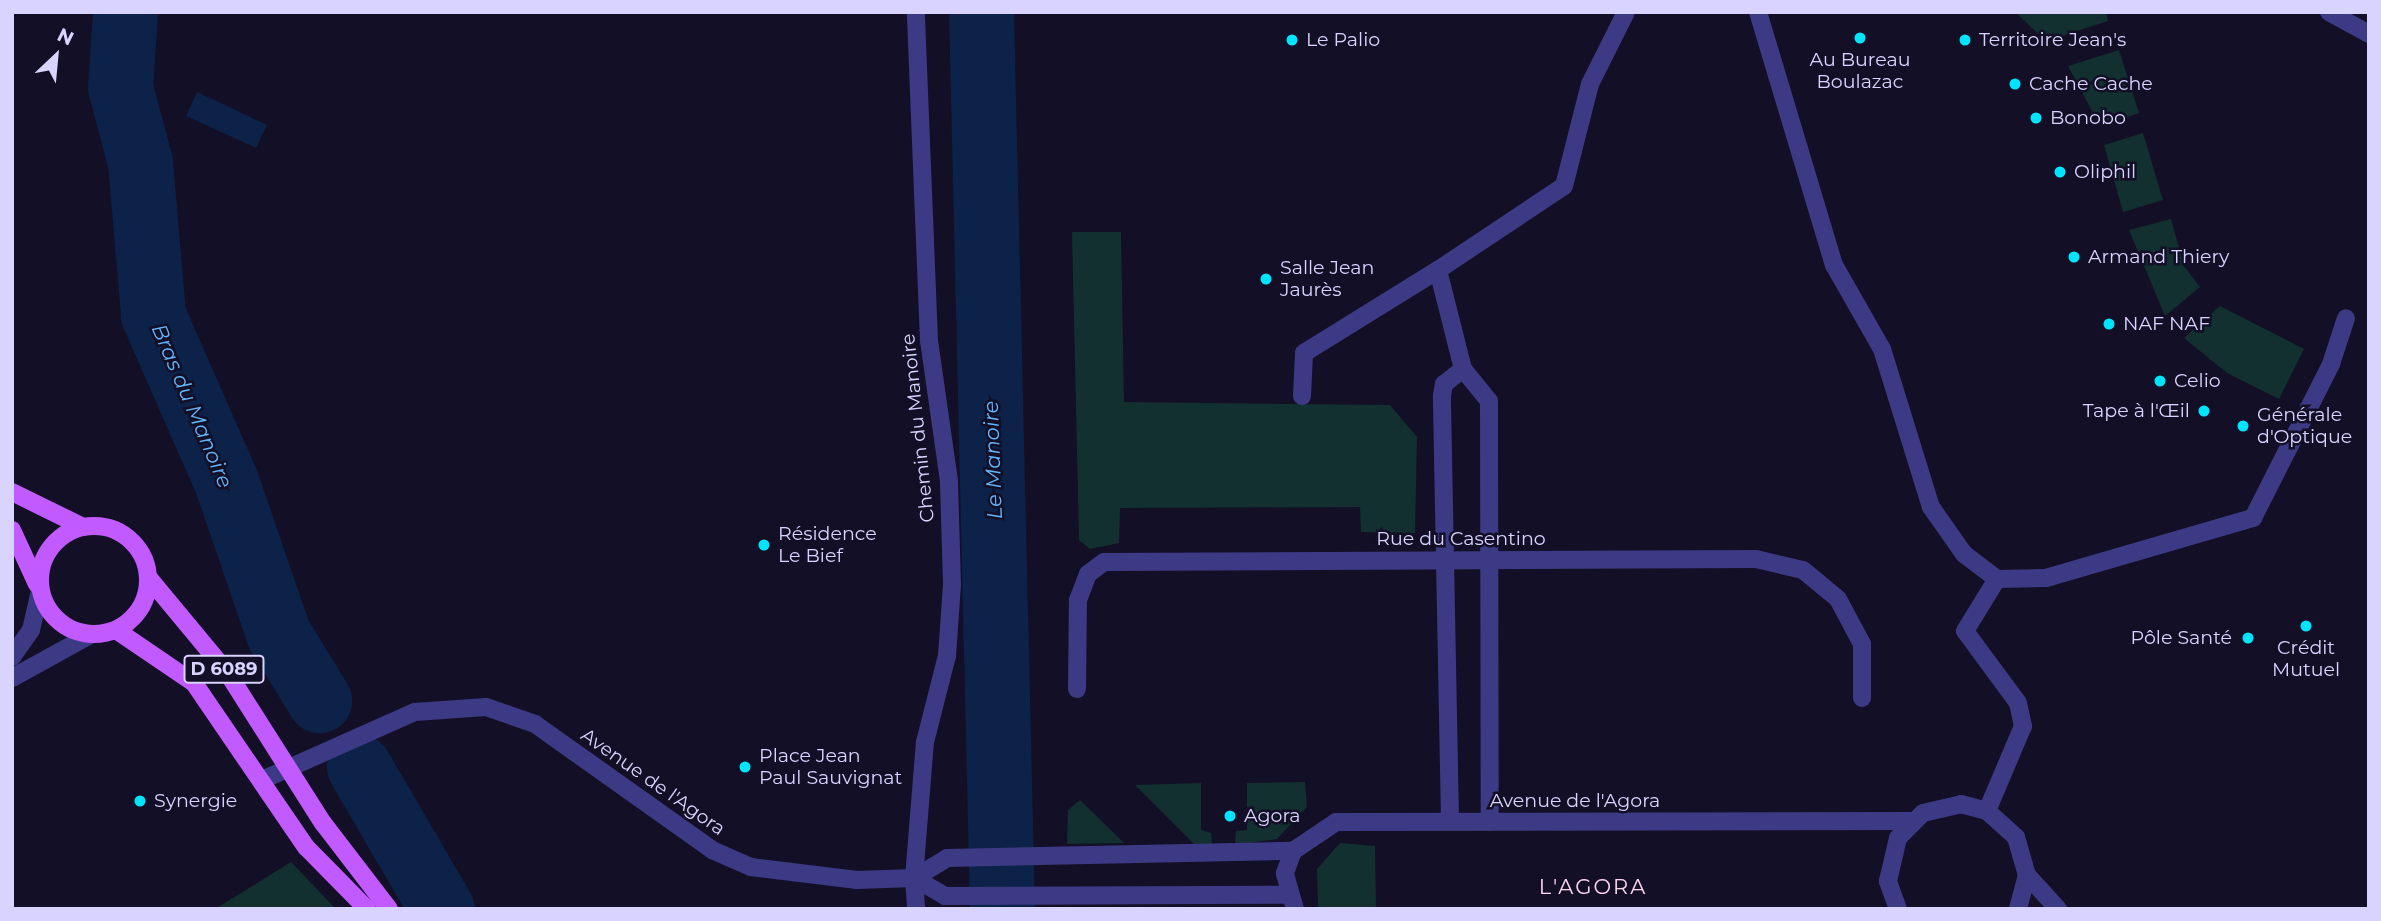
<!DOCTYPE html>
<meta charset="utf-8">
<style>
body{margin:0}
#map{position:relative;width:2381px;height:921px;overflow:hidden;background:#130f26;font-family:Montserrat,sans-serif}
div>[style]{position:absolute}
.green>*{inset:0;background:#12302f}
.water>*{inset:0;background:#0c2248}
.river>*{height:65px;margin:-32.5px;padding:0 32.5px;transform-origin:32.5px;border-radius:32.5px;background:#0c2248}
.service>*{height:18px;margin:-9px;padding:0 9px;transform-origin:9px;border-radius:9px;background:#3d3a85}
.pedestrian>*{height:18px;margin:-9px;padding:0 9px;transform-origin:9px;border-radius:9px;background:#3d3a85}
.minor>*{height:18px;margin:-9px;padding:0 9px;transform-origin:9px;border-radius:9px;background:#3d3a85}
.primary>*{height:18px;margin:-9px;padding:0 9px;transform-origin:9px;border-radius:9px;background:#c25bff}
.primary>.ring{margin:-9px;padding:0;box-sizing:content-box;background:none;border:18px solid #c25bff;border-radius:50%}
.dots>*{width:19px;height:19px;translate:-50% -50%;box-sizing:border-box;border:4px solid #130f26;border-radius:50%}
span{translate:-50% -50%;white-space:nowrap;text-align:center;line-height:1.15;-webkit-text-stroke:5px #130f26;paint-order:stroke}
.shield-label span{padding:2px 5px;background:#130f26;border:2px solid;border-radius:5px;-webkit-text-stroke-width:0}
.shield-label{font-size:18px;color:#d9d4ff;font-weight:700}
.poi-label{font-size:19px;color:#d9d4ff}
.left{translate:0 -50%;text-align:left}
.right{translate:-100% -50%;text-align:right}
.street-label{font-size:19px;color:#d9d4ff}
.water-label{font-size:21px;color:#62b6ff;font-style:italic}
.neighbourhood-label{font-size:21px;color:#ffd6f0;letter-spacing:2px}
.frame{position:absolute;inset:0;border:14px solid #d9d4ff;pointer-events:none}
.north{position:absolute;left:21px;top:21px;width:70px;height:70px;-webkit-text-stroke:5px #130f26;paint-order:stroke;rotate:26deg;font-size:19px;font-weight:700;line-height:28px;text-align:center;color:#d9d4ff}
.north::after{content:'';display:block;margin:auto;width:24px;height:32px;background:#d9d4ff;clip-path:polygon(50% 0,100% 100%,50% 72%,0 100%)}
</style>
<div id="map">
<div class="green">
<div style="clip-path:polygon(2015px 12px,2106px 12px,2108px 21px,2046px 41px)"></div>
<div style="clip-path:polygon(2119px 50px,2139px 113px,2100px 126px,2068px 66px)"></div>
<div style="clip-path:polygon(2143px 133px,2163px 200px,2123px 212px,2104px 145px)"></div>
<div style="clip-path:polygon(2171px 219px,2184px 266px,2200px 287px,2165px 316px,2129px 230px)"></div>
<div style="clip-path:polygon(1072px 232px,1121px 232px,1124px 402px,1390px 405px,1417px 437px,1415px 533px,1361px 532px,1360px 507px,1120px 508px,1119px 543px,1090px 549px,1079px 540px)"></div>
<div style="clip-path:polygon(2220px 306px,2304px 349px,2279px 399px,2227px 373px,2184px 338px)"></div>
<div style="clip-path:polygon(1305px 782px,1307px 807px,1277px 839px,1235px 845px,1236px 831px,1247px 830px,1247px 783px)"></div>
<div style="clip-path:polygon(1201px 783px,1201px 830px,1211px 833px,1212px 844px,1195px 845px,1135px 785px)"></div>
<div style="clip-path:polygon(1080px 800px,1124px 843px,1067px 844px,1068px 810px)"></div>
<div style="clip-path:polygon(1340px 843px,1375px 846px,1376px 909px,1318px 909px,1317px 869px)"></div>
<div style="clip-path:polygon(291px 862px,336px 909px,215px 909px)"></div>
</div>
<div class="water">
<div style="clip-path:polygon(197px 92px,267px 125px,256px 148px,186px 116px)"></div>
</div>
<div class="river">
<div style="left:125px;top:12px;width:75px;rotate:93.8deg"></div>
<div style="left:120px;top:87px;width:78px;rotate:75.1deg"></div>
<div style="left:140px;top:162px;width:154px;rotate:85.1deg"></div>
<div style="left:153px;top:315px;width:181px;rotate:66.3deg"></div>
<div style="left:226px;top:481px;width:161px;rotate:71.1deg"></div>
<div style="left:278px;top:633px;width:79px;rotate:58.5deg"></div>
<div style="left:981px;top:12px;width:897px;rotate:88.66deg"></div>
<div style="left:359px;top:767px;width:164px;rotate:59.7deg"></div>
</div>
<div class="service">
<div style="left:1758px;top:12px;width:264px;rotate:73.3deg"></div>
<div style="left:1834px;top:265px;width:97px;rotate:60.3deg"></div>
<div style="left:1882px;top:349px;width:165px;rotate:72.8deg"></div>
<div style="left:1931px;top:507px;width:57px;rotate:54.9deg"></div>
<div style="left:1964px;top:554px;width:41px;rotate:37.1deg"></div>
<div style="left:2329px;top:12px;width:46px;rotate:28.8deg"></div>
<div style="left:1965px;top:631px;width:61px;rotate:-58.4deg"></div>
<div style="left:1997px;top:579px;width:49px;rotate:-1.2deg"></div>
<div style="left:2046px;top:578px;width:216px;rotate:-16.2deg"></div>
<div style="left:2253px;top:518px;width:173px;rotate:-63.1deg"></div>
<div style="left:2331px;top:364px;width:48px;rotate:-71.9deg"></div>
<div style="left:914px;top:878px;width:136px;rotate:-85.4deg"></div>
<div style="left:925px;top:742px;width:89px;rotate:-75.7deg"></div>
<div style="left:947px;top:656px;width:72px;rotate:-86deg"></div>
<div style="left:952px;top:584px;width:103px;rotate:-91.7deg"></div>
<div style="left:949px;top:481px;width:141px;rotate:-98.1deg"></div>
<div style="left:929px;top:341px;width:329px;rotate:-92.3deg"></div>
</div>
<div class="pedestrian">
<div style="left:1463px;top:369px;width:102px;rotate:-104.2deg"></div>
<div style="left:1438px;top:270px;width:151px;rotate:-33.7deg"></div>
<div style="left:1564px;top:186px;width:105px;rotate:-75.7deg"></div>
<div style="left:1590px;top:84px;width:80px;rotate:-63.4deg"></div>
<div style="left:1302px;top:396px;width:43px;rotate:-87.3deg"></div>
<div style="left:1304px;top:353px;width:158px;rotate:-31.8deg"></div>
</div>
<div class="minor">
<div style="left:1965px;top:631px;width:89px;rotate:53.6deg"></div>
<div style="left:2018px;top:703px;width:24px;rotate:78deg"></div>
<div style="left:2023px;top:726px;width:92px;rotate:113deg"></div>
<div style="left:12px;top:657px;width:33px;rotate:-55deg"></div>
<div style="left:31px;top:630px;width:40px;rotate:-77deg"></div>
<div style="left:12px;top:678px;width:91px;rotate:-28.8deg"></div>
<div style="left:1077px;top:689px;width:89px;rotate:-89.4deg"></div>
<div style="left:1078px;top:600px;width:28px;rotate:-69deg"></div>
<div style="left:1088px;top:574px;width:20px;rotate:-37deg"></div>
<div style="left:1104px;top:562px;width:652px;rotate:-0.26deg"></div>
<div style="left:1756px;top:559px;width:48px;rotate:13.2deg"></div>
<div style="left:1803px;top:570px;width:45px;rotate:39.6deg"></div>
<div style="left:1838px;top:599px;width:51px;rotate:61.9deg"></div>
<div style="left:1862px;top:644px;width:54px;rotate:90deg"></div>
<div style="left:262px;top:780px;width:167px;rotate:-24deg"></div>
<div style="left:415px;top:712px;width:71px;rotate:-4deg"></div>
<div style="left:486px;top:707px;width:52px;rotate:19.1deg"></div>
<div style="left:535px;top:724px;width:217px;rotate:35.4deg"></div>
<div style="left:712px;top:850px;width:43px;rotate:23.6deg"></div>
<div style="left:751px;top:867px;width:107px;rotate:7deg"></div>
<div style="left:857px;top:880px;width:57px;rotate:-2deg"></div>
<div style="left:914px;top:878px;width:36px;rotate:30deg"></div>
<div style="left:945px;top:896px;width:342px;rotate:-0.2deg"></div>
<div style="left:1450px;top:820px;width:424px;rotate:-91.1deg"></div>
<div style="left:1442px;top:396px;width:12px;rotate:-81deg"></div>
<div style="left:1444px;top:384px;width:24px;rotate:-38deg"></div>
<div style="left:1463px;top:369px;width:41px;rotate:50.9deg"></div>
<div style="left:1489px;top:401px;width:421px;rotate:89.9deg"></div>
<div style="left:2027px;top:875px;width:46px;rotate:47.6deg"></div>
<div style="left:914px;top:878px;width:39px;rotate:-31deg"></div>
<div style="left:947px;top:858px;width:346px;rotate:-1.2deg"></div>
<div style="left:914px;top:878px;width:31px;rotate:86deg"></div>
<div style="left:1295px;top:909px;width:37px;rotate:-106deg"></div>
<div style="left:1285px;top:873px;width:23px;rotate:-70deg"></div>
<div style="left:1293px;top:851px;width:52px;rotate:-34deg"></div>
<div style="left:1336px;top:822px;width:576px;rotate:-0.1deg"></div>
<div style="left:1898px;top:909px;width:30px;rotate:-110deg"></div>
<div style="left:1888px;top:881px;width:44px;rotate:-76.9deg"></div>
<div style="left:1898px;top:838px;width:35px;rotate:-45deg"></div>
<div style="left:1923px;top:813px;width:39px;rotate:-13deg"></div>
<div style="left:1961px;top:804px;width:27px;rotate:15deg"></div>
<div style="left:1987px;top:811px;width:39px;rotate:42deg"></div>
<div style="left:2016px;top:837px;width:40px;rotate:74deg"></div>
<div style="left:2027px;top:875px;width:35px;rotate:105deg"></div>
</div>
<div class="primary">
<div style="left:12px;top:492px;width:79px;rotate:26.2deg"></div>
<div class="ring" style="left:40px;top:526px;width:90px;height:90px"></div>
<div style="left:12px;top:530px;width:60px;rotate:65.2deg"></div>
<div style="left:148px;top:577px;width:124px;rotate:50.3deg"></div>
<div style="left:227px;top:672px;width:179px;rotate:57.6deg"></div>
<div style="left:323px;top:823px;width:108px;rotate:52.5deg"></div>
<div style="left:116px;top:630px;width:94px;rotate:34.2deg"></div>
<div style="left:194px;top:683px;width:199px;rotate:55.7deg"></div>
<div style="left:306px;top:847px;width:87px;rotate:45.5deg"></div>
</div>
<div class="dots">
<div style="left:1860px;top:38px;background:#00e5ff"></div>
<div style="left:1292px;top:40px;background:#00e5ff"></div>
<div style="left:1965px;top:40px;background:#00e5ff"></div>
<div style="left:2015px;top:84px;background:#00e5ff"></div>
<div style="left:2036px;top:118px;background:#00e5ff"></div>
<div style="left:2060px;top:172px;background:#00e5ff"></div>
<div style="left:2074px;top:257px;background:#00e5ff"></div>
<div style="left:1266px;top:279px;background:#00e5ff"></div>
<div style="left:2109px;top:324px;background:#00e5ff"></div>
<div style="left:2160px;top:381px;background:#00e5ff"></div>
<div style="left:2204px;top:411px;background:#00e5ff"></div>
<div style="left:2243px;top:426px;background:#00e5ff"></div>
<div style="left:764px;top:545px;background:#00e5ff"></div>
<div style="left:2306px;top:626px;background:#00e5ff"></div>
<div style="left:2248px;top:638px;background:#00e5ff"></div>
<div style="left:745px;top:767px;background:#00e5ff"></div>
<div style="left:140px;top:801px;background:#00e5ff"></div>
<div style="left:1230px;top:816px;background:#00e5ff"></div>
</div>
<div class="shield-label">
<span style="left:224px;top:669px">D 6089</span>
</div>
<div class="poi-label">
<span class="left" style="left:1306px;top:40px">Le Palio</span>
<span class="left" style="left:1979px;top:40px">Territoire Jean's</span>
<span style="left:1860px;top:71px">Au Bureau<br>Boulazac</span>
<span class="left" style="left:2029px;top:84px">Cache Cache</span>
<span class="left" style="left:2050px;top:118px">Bonobo</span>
<span class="left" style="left:2074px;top:172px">Oliphil</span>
<span class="left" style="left:2088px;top:257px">Armand Thiery</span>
<span class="left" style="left:1280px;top:279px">Salle Jean<br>Jaurès</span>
<span class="left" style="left:2123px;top:324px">NAF NAF</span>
<span class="left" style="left:2174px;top:381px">Celio</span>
<span class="right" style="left:2190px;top:411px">Tape à l'Œil</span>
<span class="left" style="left:2257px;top:426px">Générale<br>d'Optique</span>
<span class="left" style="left:778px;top:545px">Résidence<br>Le Bief</span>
<span class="right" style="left:2232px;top:638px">Pôle Santé</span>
<span style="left:2306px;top:659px">Crédit<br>Mutuel</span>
<span class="left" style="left:759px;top:767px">Place Jean<br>Paul Sauvignat</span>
<span class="left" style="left:154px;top:801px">Synergie</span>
<span class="left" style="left:1244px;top:816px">Agora</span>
</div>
<div class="street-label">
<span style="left:918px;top:428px;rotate:-96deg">Chemin du Manoire</span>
<span style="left:1461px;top:539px">Rue du Casentino</span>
<span style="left:653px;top:782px;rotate:35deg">Avenue de l'Agora</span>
<span style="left:1575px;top:801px">Avenue de l'Agora</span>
</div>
<div class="water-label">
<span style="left:192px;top:406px;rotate:67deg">Bras du Manoire</span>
<span style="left:993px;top:460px;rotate:-92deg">Le Manoire</span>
</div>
<div class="neighbourhood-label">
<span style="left:1593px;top:887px">L'AGORA</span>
</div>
<div class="frame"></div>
<div class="north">N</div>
</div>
